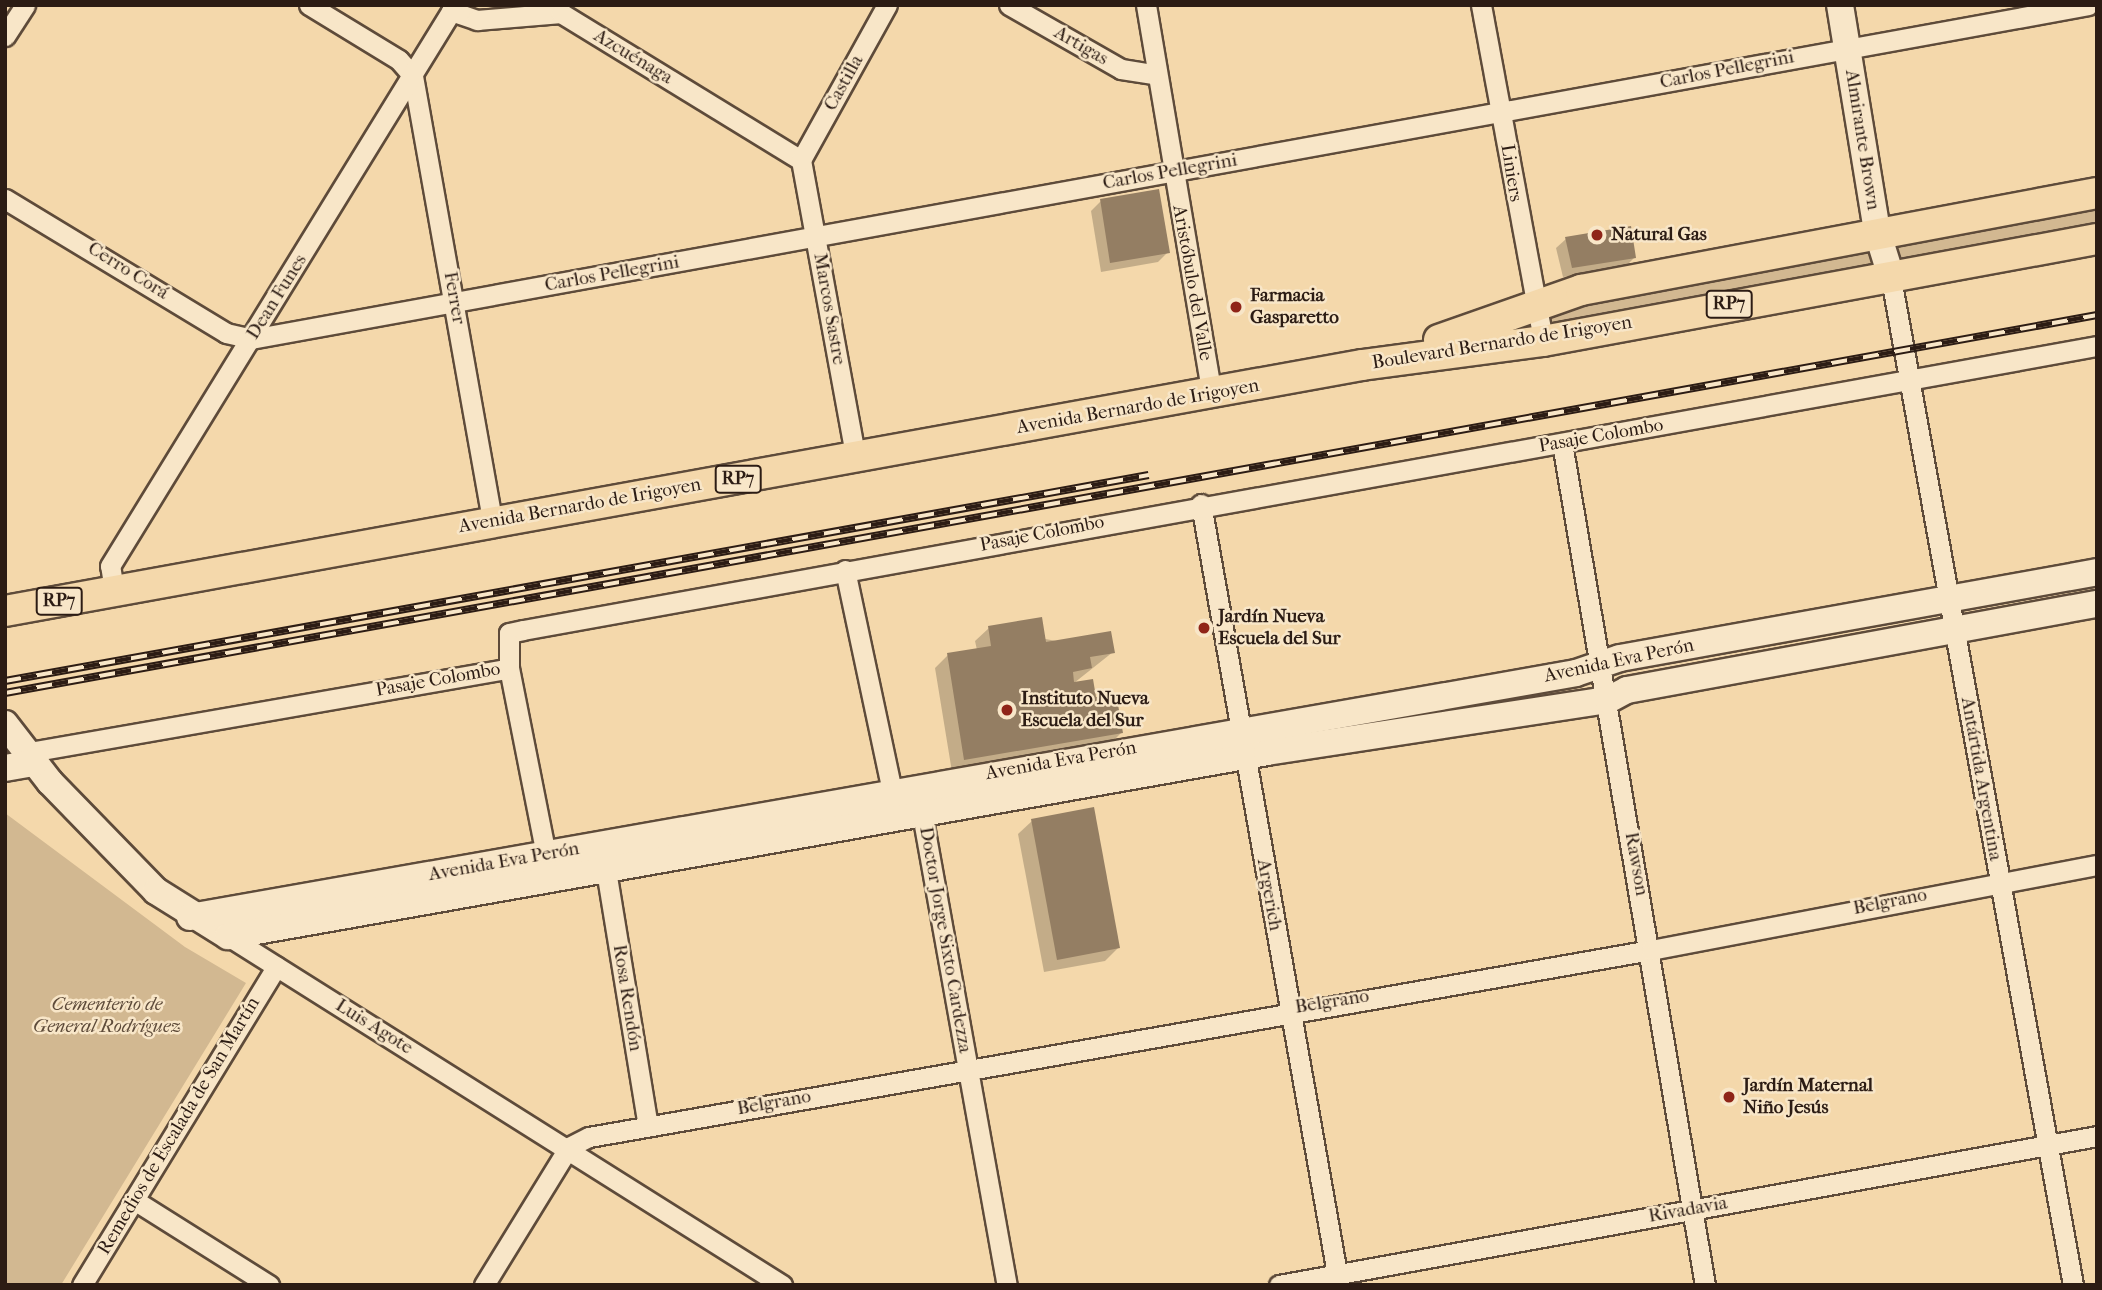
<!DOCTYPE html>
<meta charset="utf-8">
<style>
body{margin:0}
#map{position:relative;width:2102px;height:1290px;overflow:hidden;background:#f4d8ab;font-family:"IM FELL French Canon",serif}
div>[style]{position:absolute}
.green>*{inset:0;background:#d2b891}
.shadow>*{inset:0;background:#0003}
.building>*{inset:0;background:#947e63}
.roads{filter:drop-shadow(2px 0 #5e4b3a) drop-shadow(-2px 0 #5e4b3a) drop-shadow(0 2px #5e4b3a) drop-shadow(0 -2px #5e4b3a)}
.street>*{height:19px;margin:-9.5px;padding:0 9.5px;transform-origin:9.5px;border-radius:9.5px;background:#f8e6c8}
.secondary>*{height:26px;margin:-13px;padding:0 13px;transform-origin:13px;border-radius:13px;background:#f8e6c8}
.primary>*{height:30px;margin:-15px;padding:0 15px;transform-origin:15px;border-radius:15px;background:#f4d8ab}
.rail>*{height:8px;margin-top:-4px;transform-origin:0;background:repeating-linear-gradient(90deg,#f8e6c8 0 16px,#2c1c14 0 32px);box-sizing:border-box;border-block:2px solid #2c1c14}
.dots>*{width:19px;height:19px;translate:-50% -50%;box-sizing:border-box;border:4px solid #f8e6c8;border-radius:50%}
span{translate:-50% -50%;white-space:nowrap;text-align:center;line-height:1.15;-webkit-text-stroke:5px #f8e6c8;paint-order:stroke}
.shield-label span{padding:2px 5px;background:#f8e6c8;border:2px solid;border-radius:5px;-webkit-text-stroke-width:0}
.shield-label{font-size:18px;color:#2c1c14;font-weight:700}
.street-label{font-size:19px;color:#2c1c14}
.poi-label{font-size:19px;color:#2c1c14;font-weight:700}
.left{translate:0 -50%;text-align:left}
.park-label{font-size:19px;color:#5e4b3a;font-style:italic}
.frame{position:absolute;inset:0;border:7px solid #2c1c14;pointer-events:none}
</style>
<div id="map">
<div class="green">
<div style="clip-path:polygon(2097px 193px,2097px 239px,1543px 341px,1436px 341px,1533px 307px)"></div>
<div style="clip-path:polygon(5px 813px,185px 947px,246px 983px,61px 1285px,5px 1285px)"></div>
</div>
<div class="shadow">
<div style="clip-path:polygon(1101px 201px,1168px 252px,1158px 262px,1101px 272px,1091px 211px)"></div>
<div style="clip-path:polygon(1566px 239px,1634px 258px,1625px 267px,1563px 277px,1556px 248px)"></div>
<div style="clip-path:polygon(989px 628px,1113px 652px,1074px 683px,1121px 733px,1108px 746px,952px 772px,935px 668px,948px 655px,977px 650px,975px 641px)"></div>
<div style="clip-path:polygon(1032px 821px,1118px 948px,1105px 961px,1044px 972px,1018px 834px)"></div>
</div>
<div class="building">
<div style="clip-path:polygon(1159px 189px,1170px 253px,1110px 263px,1100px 199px)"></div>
<div style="clip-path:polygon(1631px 226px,1636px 258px,1572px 268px,1565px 237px)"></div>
<div style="clip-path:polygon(1042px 617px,1046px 642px,1111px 631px,1115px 653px,1090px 657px,1092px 668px,1073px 672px,1074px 682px,1093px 679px,1096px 697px,1116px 693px,1123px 733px,964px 760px,947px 653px,991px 646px,988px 626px)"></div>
<div style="clip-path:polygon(1094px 807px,1120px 948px,1057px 960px,1031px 819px)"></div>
</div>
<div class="roads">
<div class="street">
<div style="left:309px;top:5px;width:105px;rotate:31.4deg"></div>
<div style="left:399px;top:60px;width:21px;rotate:49deg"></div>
<div style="left:413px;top:76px;width:452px;rotate:79.9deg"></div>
<div style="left:1009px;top:5px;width:129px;rotate:29.7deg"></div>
<div style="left:1121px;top:69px;width:36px;rotate:9deg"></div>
<div style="left:1146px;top:5px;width:395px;rotate:80.4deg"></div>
<div style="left:1481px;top:5px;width:342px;rotate:79.5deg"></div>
<div style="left:451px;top:11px;width:28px;rotate:19deg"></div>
<div style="left:477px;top:20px;width:84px;rotate:-4.8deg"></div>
<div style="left:561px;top:13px;width:281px;rotate:31.5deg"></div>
<div style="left:5px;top:36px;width:37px;rotate:-57deg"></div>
<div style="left:801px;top:160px;width:304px;rotate:79.6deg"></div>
<div style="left:801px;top:160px;width:177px;rotate:-61deg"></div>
<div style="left:5px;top:199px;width:258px;rotate:31.2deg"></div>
<div style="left:226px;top:333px;width:26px;rotate:13deg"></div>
<div style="left:251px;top:339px;width:1867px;rotate:-10.3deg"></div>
<div style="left:1890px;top:273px;width:1028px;rotate:79.75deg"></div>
<div style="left:1562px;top:443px;width:854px;rotate:80.36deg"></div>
<div style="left:1201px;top:504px;width:793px;rotate:79.98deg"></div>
<div style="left:845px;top:570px;width:227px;rotate:78deg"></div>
<div style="left:892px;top:792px;width:37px;rotate:36deg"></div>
<div style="left:922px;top:814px;width:479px;rotate:79.8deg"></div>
<div style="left:114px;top:590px;width:24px;rotate:-99deg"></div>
<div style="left:110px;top:566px;width:659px;rotate:-58.41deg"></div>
<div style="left:509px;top:668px;width:191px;rotate:78.8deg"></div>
<div style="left:24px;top:753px;width:492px;rotate:-9.9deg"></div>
<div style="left:509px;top:668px;width:35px;rotate:-90deg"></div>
<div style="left:509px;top:633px;width:14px;rotate:-12deg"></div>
<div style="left:523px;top:630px;width:1599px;rotate:-10.23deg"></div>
<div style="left:604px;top:858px;width:272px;rotate:80.7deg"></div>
<div style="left:228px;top:936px;width:655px;rotate:32.21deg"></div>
<div style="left:134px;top:1200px;width:160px;rotate:32.2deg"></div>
<div style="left:82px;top:1285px;width:373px;rotate:-58.6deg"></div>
<div style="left:484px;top:1285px;width:162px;rotate:-58.4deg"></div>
<div style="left:569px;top:1147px;width:22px;rotate:-27deg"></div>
<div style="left:589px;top:1137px;width:1078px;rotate:-9.99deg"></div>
<div style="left:1651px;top:950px;width:454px;rotate:-10.8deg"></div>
<div style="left:1279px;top:1285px;width:831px;rotate:-10.32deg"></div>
</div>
<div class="secondary">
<div style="left:1840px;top:5px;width:229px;rotate:80.7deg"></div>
<div style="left:1877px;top:231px;width:44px;rotate:72.8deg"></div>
<div style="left:5px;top:724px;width:73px;rotate:52.2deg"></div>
<div style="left:50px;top:782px;width:152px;rotate:45.8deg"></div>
<div style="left:156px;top:891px;width:85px;rotate:32deg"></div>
<div style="left:228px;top:936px;width:1055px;rotate:-10.04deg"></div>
<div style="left:1267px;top:752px;width:345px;rotate:-8.7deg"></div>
<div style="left:1608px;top:700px;width:21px;rotate:-28deg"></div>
<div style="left:1627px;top:690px;width:478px;rotate:-10.4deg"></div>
<div style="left:5px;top:768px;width:29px;rotate:-10deg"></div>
<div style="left:190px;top:917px;width:1407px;rotate:-9.98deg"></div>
<div style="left:1576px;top:673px;width:46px;rotate:-18.8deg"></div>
<div style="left:1620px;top:658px;width:485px;rotate:-10.2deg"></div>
</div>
<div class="primary">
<div style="left:1439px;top:340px;width:151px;rotate:-19.4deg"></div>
<div style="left:1581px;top:290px;width:525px;rotate:-10.65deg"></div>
<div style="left:5px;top:611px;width:1379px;rotate:-10.28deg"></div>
<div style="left:1362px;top:365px;width:183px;rotate:-7.6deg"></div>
<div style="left:1543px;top:341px;width:563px;rotate:-10.43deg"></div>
</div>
</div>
<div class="rail">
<div style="left:5px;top:681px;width:1162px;rotate:-10.21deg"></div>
<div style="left:5px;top:693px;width:2126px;rotate:-10.24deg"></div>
</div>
<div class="dots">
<div style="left:1597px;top:235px;background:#8f2418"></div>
<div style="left:1236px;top:307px;background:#8f2418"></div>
<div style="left:1204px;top:628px;background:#8f2418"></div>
<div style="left:1007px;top:710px;background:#8f2418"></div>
<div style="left:1729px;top:1097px;background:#8f2418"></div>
</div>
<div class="shield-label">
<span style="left:1729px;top:304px">RP7</span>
<span style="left:738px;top:479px">RP7</span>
<span style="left:59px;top:601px">RP7</span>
</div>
<div class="street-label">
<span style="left:1081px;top:46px;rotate:30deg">Artigas</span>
<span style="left:633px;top:57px;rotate:31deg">Azcuénaga</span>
<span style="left:1727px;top:70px;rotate:-11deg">Carlos Pellegrini</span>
<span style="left:844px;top:83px;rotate:-61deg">Castilla</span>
<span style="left:1862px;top:140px;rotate:81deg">Almirante Brown</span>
<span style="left:1170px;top:172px;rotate:-10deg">Carlos Pellegrini</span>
<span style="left:1511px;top:173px;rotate:81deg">Liniers</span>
<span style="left:128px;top:271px;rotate:32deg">Cerro Corá</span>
<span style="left:612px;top:274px;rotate:-10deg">Carlos Pellegrini</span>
<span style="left:1192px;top:283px;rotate:80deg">Aristóbulo del Valle</span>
<span style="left:277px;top:297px;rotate:-58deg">Dean Funes</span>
<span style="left:454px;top:298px;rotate:80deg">Ferrer</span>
<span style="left:829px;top:309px;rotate:80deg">Marcos Sastre</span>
<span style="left:1502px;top:343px;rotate:-9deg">Boulevard Bernardo de Irigoyen</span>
<span style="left:1138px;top:407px;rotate:-10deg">Avenida Bernardo de Irigoyen</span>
<span style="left:1601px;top:436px;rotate:-10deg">Pasaje Colombo</span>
<span style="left:580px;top:506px;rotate:-10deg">Avenida Bernardo de Irigoyen</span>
<span style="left:1042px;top:534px;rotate:-11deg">Pasaje Colombo</span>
<span style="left:1619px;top:661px;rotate:-12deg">Avenida Eva Perón</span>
<span style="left:438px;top:680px;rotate:-10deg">Pasaje Colombo</span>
<span style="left:1061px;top:761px;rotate:-10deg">Avenida Eva Perón</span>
<span style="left:1981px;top:779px;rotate:80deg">Antártida Argentina</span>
<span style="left:504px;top:862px;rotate:-10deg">Avenida Eva Perón</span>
<span style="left:1636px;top:864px;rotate:80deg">Rawson</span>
<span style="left:1269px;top:895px;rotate:80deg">Argerich</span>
<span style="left:1890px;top:902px;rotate:-11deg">Belgrano</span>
<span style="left:945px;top:940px;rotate:80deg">Doctor Jorge Sixto Cardezza</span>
<span style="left:627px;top:998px;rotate:81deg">Rosa Rendón</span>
<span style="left:1332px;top:1002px;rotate:-9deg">Belgrano</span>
<span style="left:374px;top:1027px;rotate:32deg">Luis Agote</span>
<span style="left:774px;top:1103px;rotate:-10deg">Belgrano</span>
<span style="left:179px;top:1126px;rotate:-59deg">Remedios de Escalada de San Martín</span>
<span style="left:1688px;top:1210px;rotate:-10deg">Rivadavia</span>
</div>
<div class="poi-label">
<span class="left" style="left:1611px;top:235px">Natural Gas</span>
<span class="left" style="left:1250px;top:307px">Farmacia<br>Gasparetto</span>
<span class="left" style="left:1218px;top:628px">Jardín Nueva<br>Escuela del Sur</span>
<span class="left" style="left:1021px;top:710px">Instituto Nueva<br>Escuela del Sur</span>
<span class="left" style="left:1743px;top:1097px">Jardín Maternal<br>Niño Jesús</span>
</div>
<div class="park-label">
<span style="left:107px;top:1016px">Cementerio de<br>General Rodríguez</span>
</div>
<div class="frame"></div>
</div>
